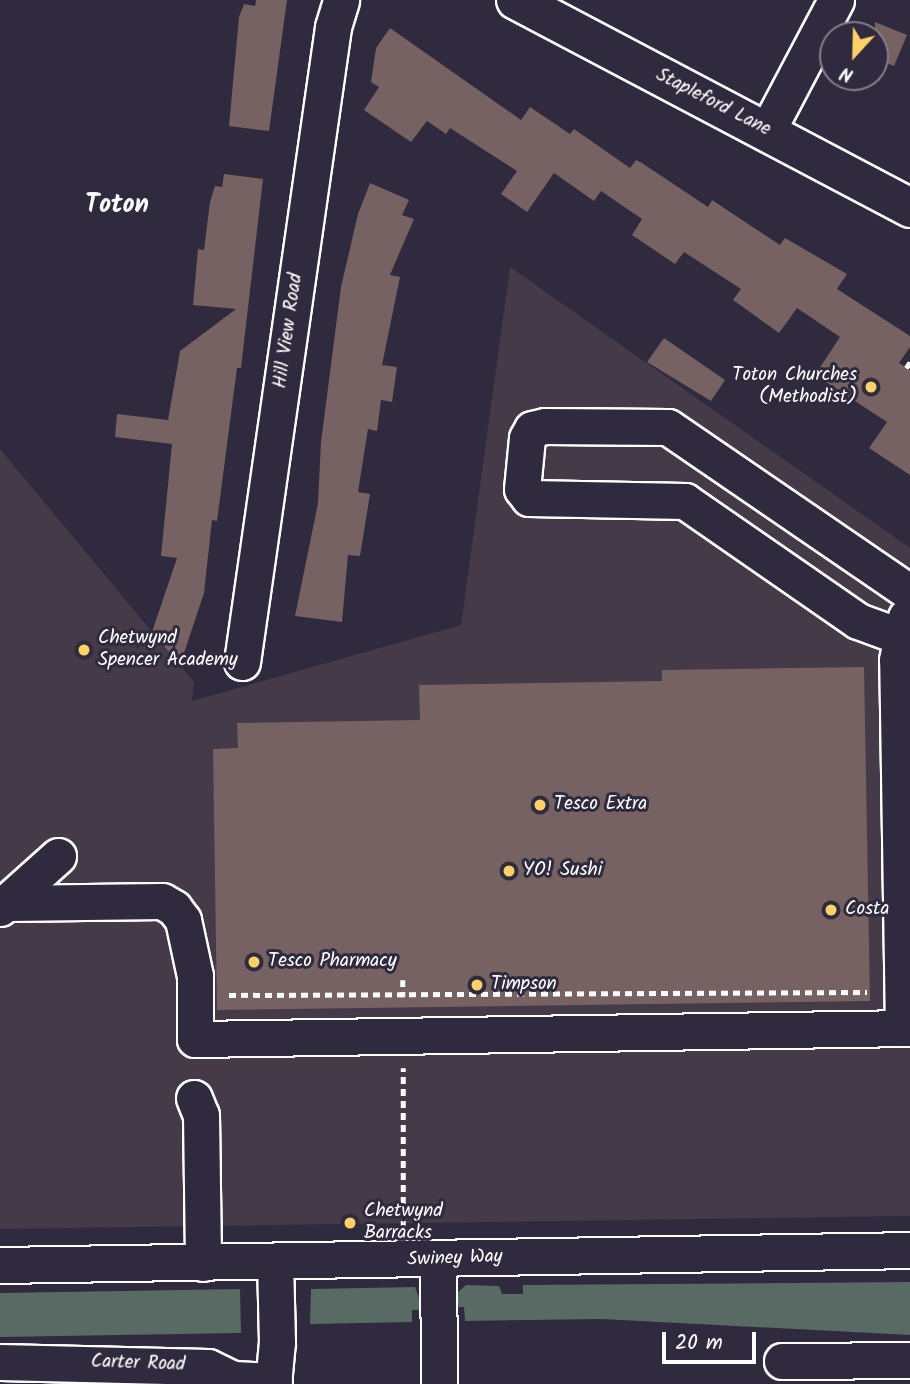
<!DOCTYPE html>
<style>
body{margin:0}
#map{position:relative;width:910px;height:1384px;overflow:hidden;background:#2f2a3d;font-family:Kalam,sans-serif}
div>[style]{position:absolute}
.built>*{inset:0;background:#443a48}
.green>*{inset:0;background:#586a63}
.building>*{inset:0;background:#766163}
.path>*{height:4.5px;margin-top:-2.25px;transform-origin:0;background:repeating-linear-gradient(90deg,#fff 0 7px,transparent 0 12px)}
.roads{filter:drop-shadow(2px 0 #fff) drop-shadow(-2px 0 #fff) drop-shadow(0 2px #fff) drop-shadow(0 -2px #fff)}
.minor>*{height:35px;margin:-17.5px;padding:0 17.5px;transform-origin:17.5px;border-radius:17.5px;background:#2f2a3d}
.major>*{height:38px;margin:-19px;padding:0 19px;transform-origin:19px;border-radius:19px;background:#2f2a3d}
.dots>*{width:19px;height:19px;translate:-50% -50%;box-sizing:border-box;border:4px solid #2f2a3d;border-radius:50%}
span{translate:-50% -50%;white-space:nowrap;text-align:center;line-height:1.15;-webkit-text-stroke:6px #2f2a3d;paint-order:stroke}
.street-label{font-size:19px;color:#fff}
.poi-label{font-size:19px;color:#fff}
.right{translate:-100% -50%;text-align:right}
.left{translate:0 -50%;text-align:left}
.district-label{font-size:26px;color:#fff;font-weight:700}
.north{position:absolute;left:819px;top:21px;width:70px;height:70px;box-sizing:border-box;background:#2f2a3d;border:2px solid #827f8b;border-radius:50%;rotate:202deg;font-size:19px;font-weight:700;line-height:28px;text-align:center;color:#fff}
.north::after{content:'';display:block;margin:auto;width:24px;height:32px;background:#ffd166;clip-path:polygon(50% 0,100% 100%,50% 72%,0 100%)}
.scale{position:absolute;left:662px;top:1332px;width:94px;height:32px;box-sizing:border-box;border:4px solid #fff;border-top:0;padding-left:9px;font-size:21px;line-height:24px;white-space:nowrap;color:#fff;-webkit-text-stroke:5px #2f2a3d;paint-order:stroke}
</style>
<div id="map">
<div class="built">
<div style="clip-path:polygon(510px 267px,910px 548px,910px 1216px,0 1229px,0 449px,194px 682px,192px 701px,461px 625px)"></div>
</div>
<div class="green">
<div style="clip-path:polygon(910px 1282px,910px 1335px,602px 1319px,465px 1321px,464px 1307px,455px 1307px,456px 1294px,466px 1285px,499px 1286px,502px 1294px,523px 1294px,523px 1285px)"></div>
<div style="clip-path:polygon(415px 1287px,423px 1310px,412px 1310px,412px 1322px,310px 1324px,311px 1289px)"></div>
<div style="clip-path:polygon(240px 1289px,241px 1333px,0 1337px,0 1293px)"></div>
</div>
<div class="building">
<div style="clip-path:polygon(256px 0,287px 0,269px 131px,229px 126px,239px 17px,244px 4px,255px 6px)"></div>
<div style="clip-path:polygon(875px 22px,907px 35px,894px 66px,875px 58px)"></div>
<div style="clip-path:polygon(390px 28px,521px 120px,530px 107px,570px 134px,574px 129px,630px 168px,636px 160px,642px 163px,708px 207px,712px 200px,780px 245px,785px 238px,847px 274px,837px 289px,910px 336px,910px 347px,899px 363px,910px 370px,910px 475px,869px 448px,887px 422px,815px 375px,840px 337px,797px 308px,779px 333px,733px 300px,741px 289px,684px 252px,675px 264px,632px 235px,642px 219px,601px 191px,594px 201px,554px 173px,527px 212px,501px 194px,517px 171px,450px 128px,446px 134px,427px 121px,411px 142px,364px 110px,379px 87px,371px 82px,376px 48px)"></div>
<div style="clip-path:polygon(224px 174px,263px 179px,241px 368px,237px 368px,217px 521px,212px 520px,204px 593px,180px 665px,152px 632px,177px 558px,161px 556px,172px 444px,115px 437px,117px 414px,168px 420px,180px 351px,236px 309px,193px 305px,198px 249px,204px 250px,210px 202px,215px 186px,222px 187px)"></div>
<div style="clip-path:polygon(370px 183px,409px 200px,402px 215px,414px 219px,390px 275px,400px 277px,382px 365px,397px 367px,392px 402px,381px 400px,377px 431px,368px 429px,358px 492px,370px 494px,360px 556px,348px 555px,342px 622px,295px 616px,318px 503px,321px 442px,341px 287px,358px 214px)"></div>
<div style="clip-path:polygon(664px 338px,725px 380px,711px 401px,647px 362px)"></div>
<div style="clip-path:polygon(864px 667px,870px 1001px,217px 1010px,213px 749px,238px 748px,237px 723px,420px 720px,419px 685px,662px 681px,662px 670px)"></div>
</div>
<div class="path">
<div style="left:906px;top:368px;width:7px;rotate:-56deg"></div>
<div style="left:403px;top:980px;width:17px;rotate:90deg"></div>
<div style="left:229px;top:995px;width:638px;rotate:-0.27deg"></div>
<div style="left:403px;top:1228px;width:160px;rotate:-90deg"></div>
</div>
<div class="roads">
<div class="minor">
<div style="left:767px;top:131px;width:148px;rotate:-62.2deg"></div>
<div style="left:899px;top:636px;width:44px;rotate:-159.9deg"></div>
<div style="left:858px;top:621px;width:211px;rotate:-145.3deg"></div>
<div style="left:685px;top:501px;width:156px;rotate:-178.9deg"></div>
<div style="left:529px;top:498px;width:11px;rotate:-128deg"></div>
<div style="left:522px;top:489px;width:51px;rotate:-84.4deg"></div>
<div style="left:527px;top:438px;width:10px;rotate:-61deg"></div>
<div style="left:532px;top:429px;width:13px;rotate:-13deg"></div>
<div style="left:545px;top:426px;width:123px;rotate:0.5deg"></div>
<div style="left:668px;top:427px;width:293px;rotate:34.4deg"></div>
<div style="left:242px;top:662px;width:641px;rotate:-81.84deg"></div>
<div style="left:333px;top:27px;width:28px;rotate:-73deg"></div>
<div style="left:8px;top:903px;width:154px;rotate:-0.7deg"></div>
<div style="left:162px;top:901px;width:14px;rotate:30deg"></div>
<div style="left:174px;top:908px;width:15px;rotate:53deg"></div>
<div style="left:183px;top:920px;width:57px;rotate:77.9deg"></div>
<div style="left:195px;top:976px;width:63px;rotate:90deg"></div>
<div style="left:195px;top:1039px;width:715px;rotate:-0.88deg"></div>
<div style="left:0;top:908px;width:78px;rotate:-41.9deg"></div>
<div style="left:903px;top:1028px;width:368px;rotate:-90.9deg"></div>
<div style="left:897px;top:660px;width:44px;rotate:-78.2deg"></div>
<div style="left:194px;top:1098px;width:18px;rotate:68deg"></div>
<div style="left:201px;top:1115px;width:148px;rotate:89.2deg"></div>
<div style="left:438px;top:1258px;width:126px;rotate:89.5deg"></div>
<div style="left:0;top:1265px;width:910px;rotate:-0.94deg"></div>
<div style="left:782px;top:1361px;width:128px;rotate:-0.4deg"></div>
<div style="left:0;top:1362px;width:208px;rotate:1.4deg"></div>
<div style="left:208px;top:1367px;width:28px;rotate:26deg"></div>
<div style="left:233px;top:1379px;width:41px;rotate:2.8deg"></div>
<div style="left:273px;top:1384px;width:42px;rotate:-84.6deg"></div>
<div style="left:277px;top:1342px;width:80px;rotate:-91.4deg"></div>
</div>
<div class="major">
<div style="left:516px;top:0;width:446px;rotate:27.8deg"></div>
</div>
</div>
<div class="dots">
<div style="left:871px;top:387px;background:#ffd166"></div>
<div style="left:84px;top:650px;background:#ffd166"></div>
<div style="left:540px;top:805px;background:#ffd166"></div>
<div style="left:509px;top:871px;background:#ffd166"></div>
<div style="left:831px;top:910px;background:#ffd166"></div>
<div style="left:254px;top:962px;background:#ffd166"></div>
<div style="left:477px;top:985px;background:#ffd166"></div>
<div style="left:350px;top:1223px;background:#ffd166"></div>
</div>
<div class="street-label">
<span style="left:713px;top:103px;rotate:27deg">Stapleford Lane</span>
<span style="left:289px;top:331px;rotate:-82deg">Hill View Road</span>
<span style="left:455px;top:1259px;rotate:-2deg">Swiney Way</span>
<span style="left:138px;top:1364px;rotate:2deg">Carter Road</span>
</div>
<div class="poi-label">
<span class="right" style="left:857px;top:387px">Toton Churches<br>(Methodist)</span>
<span class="left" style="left:98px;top:650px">Chetwynd<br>Spencer Academy</span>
<span class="left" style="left:554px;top:805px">Tesco Extra</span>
<span class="left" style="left:523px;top:871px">YO! Sushi</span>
<span class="left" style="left:845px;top:910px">Costa</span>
<span class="left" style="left:268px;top:962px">Tesco Pharmacy</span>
<span class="left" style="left:491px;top:985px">Timpson</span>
<span class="left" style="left:364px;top:1223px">Chetwynd<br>Barracks</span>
</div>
<div class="district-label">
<span style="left:117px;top:206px">Toton</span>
</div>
<div class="north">N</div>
<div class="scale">20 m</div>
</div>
